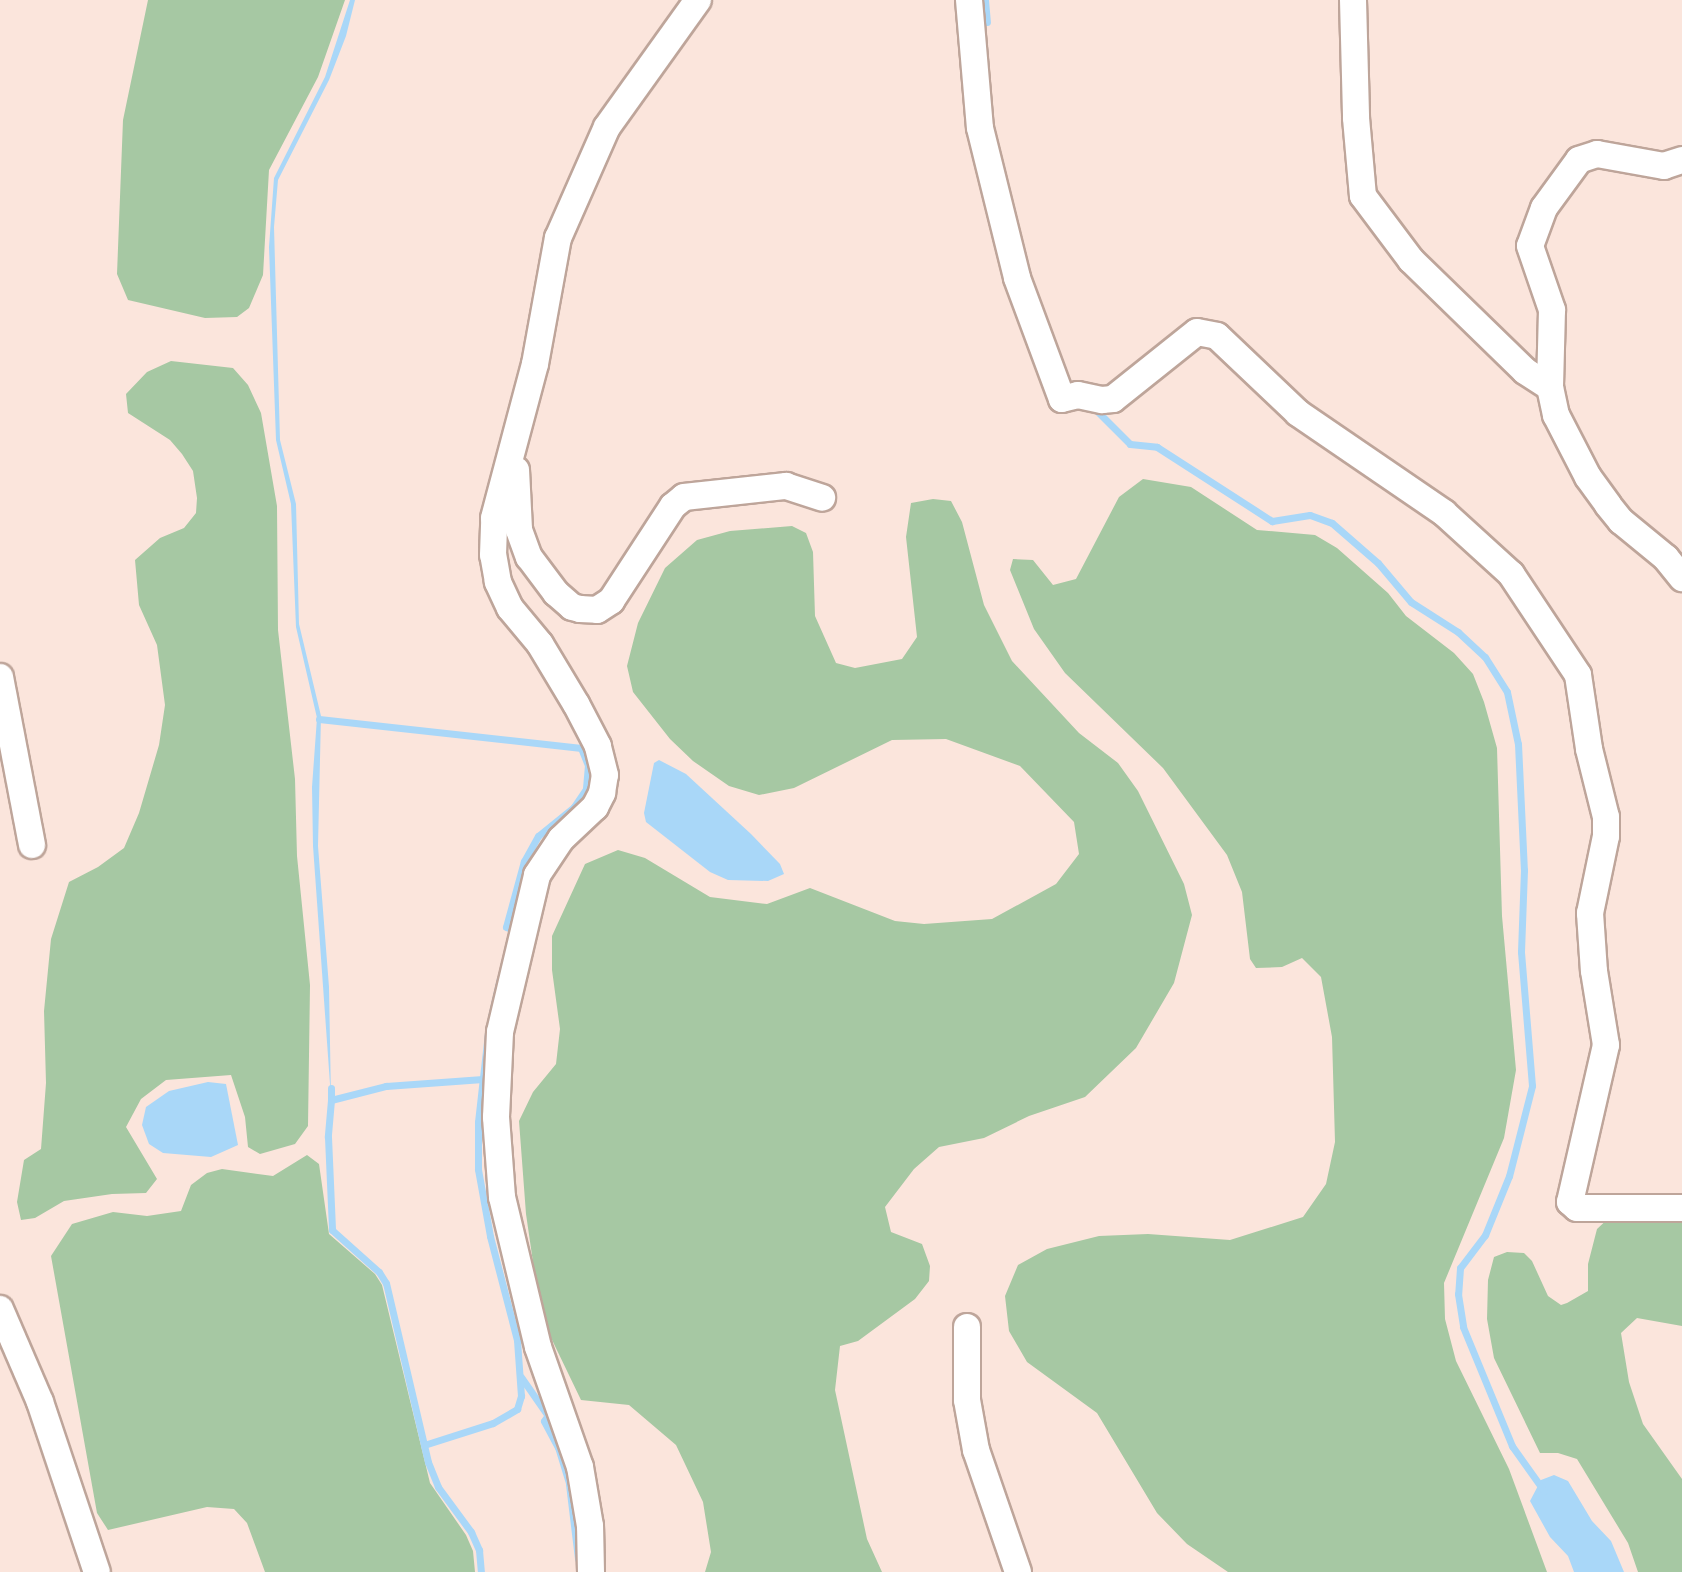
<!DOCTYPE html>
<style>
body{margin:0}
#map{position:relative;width:1682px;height:1572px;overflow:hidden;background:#fbe5dc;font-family:"IBM Plex Sans",sans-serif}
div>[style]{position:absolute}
.green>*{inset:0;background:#a6c8a3}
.water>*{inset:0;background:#a9d7f8}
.stream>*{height:7px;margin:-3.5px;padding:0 3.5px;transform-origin:3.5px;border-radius:3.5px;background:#a9d7f8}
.roads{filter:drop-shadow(2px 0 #bea59a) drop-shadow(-2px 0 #bea59a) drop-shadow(0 2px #bea59a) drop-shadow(0 -2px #bea59a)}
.street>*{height:26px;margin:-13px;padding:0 13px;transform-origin:13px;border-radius:13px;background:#fff}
span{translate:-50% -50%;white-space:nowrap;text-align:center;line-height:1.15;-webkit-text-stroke:7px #fff;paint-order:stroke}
</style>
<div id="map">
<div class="green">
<div style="clip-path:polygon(148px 0,345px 0,318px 77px,269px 170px,263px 275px,249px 308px,237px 317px,205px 318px,128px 300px,117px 274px,123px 120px)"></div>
<div style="clip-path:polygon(171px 361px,233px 368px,248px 385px,261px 413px,277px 506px,278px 630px,295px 779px,297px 856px,310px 985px,308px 1126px,295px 1144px,260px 1154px,248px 1147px,245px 1117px,231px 1075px,166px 1080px,141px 1099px,126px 1127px,157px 1179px,146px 1193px,112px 1194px,64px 1201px,35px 1218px,21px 1220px,17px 1202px,24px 1160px,41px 1149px,46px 1083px,44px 1011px,51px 939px,69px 882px,98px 867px,124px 848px,139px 813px,159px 745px,165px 705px,157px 645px,139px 605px,135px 560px,160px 538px,184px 528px,196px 513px,197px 498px,193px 471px,182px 454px,170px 440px,128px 413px,126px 394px,147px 372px)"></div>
<div style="clip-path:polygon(1143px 479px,1191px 487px,1257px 530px,1315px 535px,1337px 548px,1388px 593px,1406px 616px,1454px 653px,1473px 674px,1484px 702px,1497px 748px,1502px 916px,1516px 1070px,1504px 1138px,1444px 1283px,1445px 1319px,1456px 1361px,1509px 1469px,1547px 1572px,1228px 1572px,1187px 1544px,1157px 1513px,1097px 1413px,1027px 1362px,1009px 1331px,1005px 1296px,1018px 1265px,1047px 1249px,1099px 1236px,1148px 1234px,1230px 1240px,1303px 1217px,1326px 1184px,1335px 1142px,1332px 1037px,1321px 977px,1302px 958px,1282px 967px,1256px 968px,1250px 959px,1242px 892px,1227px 855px,1163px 768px,1065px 673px,1034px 629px,1010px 570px,1013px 559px,1033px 560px,1053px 585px,1076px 579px,1119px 497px)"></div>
<div style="clip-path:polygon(933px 499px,951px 501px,962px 522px,984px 605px,1012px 661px,1079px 733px,1118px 763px,1138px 791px,1184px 884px,1192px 915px,1174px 983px,1136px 1048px,1085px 1097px,1029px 1116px,984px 1138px,939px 1147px,914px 1169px,885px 1207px,891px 1232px,922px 1244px,930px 1266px,929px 1281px,915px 1299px,858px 1341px,840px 1346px,835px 1390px,867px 1539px,882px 1572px,705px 1572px,711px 1552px,703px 1502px,676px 1445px,629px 1405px,581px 1400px,541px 1317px,526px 1214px,519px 1121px,533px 1092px,556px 1064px,560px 1029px,552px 970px,552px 936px,585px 864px,618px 850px,645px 858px,710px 897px,767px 904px,810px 888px,895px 921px,924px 924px,992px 919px,1056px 884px,1079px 854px,1074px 822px,1020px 766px,946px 739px,892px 740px,794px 788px,759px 795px,729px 786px,693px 761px,670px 739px,633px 692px,627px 666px,638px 623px,665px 568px,697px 540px,730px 531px,792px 526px,806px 533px,813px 552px,815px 616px,836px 663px,855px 668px,902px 659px,917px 637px,906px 537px,911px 503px)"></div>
<div style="clip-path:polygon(307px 1155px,319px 1164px,329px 1234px,375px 1274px,382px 1285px,430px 1483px,466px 1535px,473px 1551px,475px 1572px,265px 1572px,247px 1523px,234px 1509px,207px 1507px,108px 1530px,97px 1513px,51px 1256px,72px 1224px,113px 1212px,147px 1216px,181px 1211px,191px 1185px,207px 1173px,222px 1169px,273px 1176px)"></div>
<div style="clip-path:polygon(1611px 1216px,1682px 1221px,1682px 1326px,1637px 1318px,1621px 1333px,1629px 1382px,1643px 1424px,1682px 1479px,1682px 1572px,1638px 1572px,1628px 1543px,1577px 1459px,1558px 1453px,1540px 1453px,1494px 1358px,1487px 1319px,1488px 1280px,1494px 1257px,1507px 1252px,1524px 1253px,1532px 1261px,1548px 1296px,1561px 1305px,1567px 1303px,1588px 1291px,1588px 1264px,1597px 1229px)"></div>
</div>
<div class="water">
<div style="clip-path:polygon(350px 0,355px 0,346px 36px,329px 80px,278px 180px,274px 227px,280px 440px,296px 504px,299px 624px,321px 716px,318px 846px,329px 987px,331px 1098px,313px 846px,312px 787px,317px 718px,296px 627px,291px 504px,276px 440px,269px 247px,274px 178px,325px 77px)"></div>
<div style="clip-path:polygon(659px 760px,686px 774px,751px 834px,780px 864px,784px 874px,768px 881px,728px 880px,710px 872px,646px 822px,644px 813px,654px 763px)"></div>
<div style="clip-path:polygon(208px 1082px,226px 1084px,238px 1145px,211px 1157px,163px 1153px,149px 1144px,142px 1125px,146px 1107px,169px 1091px)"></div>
<div style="clip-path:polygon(1554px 1475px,1568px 1481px,1592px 1521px,1611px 1541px,1624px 1572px,1574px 1572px,1568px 1556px,1550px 1537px,1530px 1501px,1541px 1480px)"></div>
</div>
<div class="stream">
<div style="left:985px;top:0;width:22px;rotate:85deg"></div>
<div style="left:1093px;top:407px;width:52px;rotate:45deg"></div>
<div style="left:1130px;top:444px;width:27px;rotate:6deg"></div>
<div style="left:1157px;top:447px;width:137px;rotate:32.8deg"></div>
<div style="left:1272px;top:521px;width:38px;rotate:-9deg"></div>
<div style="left:1310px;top:515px;width:23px;rotate:20deg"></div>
<div style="left:1332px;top:523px;width:61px;rotate:41deg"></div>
<div style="left:1378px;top:563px;width:51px;rotate:49.8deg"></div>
<div style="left:1411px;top:602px;width:56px;rotate:32.6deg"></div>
<div style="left:1458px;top:632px;width:37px;rotate:43deg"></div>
<div style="left:1485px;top:657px;width:41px;rotate:57.8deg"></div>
<div style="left:1507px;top:692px;width:53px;rotate:78.1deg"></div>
<div style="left:1518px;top:744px;width:126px;rotate:87.3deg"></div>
<div style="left:1524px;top:870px;width:82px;rotate:92.1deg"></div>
<div style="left:1521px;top:952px;width:134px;rotate:85.3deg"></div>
<div style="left:1532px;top:1086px;width:93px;rotate:104.3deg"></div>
<div style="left:1509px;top:1176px;width:64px;rotate:112.1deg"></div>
<div style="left:1485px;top:1235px;width:41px;rotate:127.1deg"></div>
<div style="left:1460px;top:1268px;width:26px;rotate:94deg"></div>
<div style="left:1458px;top:1294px;width:33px;rotate:81deg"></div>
<div style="left:1463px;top:1327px;width:129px;rotate:67.6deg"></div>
<div style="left:1512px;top:1446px;width:55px;rotate:54.6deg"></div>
<div style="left:319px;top:719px;width:264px;rotate:6.3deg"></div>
<div style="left:581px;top:748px;width:18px;rotate:68deg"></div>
<div style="left:588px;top:765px;width:24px;rotate:95deg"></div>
<div style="left:586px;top:789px;width:22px;rotate:124deg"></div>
<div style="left:574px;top:807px;width:46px;rotate:141.1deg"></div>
<div style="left:538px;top:836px;width:29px;rotate:119deg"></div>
<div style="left:524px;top:861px;width:68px;rotate:105.3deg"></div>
<div style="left:506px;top:927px;width:9px;rotate:21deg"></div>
<div style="left:491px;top:1017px;width:39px;rotate:-77deg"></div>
<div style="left:331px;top:1088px;width:12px;rotate:90deg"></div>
<div style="left:331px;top:1100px;width:57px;rotate:-14.3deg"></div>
<div style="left:386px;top:1086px;width:97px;rotate:-4.1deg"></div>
<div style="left:331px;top:1100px;width:37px;rotate:95deg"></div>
<div style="left:328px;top:1137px;width:93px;rotate:87.5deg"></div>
<div style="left:332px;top:1230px;width:63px;rotate:41.8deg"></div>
<div style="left:379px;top:1272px;width:13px;rotate:58deg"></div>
<div style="left:386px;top:1283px;width:184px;rotate:76.8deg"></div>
<div style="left:428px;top:1462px;width:27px;rotate:68deg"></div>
<div style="left:438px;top:1487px;width:56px;rotate:53.7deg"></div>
<div style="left:471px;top:1532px;width:20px;rotate:66deg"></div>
<div style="left:479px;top:1550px;width:22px;rotate:85deg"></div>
<div style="left:521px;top:1377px;width:56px;rotate:55.2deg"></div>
<div style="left:548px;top:1415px;width:7px;rotate:124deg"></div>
<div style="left:544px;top:1421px;width:30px;rotate:62deg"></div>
<div style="left:558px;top:1447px;width:39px;rotate:73deg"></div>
<div style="left:569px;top:1484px;width:75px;rotate:83.1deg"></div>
<div style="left:424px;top:1445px;width:72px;rotate:-17.7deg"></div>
<div style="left:493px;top:1423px;width:28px;rotate:-30deg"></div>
<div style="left:517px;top:1409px;width:14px;rotate:-73deg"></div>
<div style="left:521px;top:1396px;width:56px;rotate:-94.1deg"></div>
<div style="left:517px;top:1340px;width:107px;rotate:-104.6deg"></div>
<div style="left:490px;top:1236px;width:68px;rotate:-100.2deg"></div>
<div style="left:478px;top:1169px;width:47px;rotate:-90deg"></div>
<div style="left:478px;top:1122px;width:90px;rotate:-83.6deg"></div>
</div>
<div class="roads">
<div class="street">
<div style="left:969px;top:0;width:128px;rotate:85.1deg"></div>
<div style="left:980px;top:128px;width:154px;rotate:76.1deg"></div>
<div style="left:1017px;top:278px;width:129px;rotate:69.6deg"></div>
<div style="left:1062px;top:399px;width:16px;rotate:-14deg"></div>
<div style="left:1078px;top:395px;width:25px;rotate:12deg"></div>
<div style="left:1102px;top:400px;width:11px;rotate:-5deg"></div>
<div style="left:1113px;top:399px;width:107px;rotate:-38.6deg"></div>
<div style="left:1197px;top:332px;width:20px;rotate:11deg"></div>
<div style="left:1217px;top:336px;width:112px;rotate:43.5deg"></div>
<div style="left:1298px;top:413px;width:177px;rotate:34.4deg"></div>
<div style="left:1444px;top:513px;width:91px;rotate:42.3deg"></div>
<div style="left:1511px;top:574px;width:121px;rotate:56.4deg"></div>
<div style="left:1578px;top:675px;width:75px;rotate:81.5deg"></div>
<div style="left:1589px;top:749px;width:70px;rotate:76deg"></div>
<div style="left:1606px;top:817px;width:19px;rotate:90deg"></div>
<div style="left:1606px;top:836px;width:79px;rotate:101.7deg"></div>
<div style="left:1590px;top:913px;width:58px;rotate:86.1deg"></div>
<div style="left:1594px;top:971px;width:75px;rotate:80.8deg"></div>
<div style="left:1606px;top:1045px;width:161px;rotate:102.9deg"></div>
<div style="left:1570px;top:1202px;width:9px;rotate:41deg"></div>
<div style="left:1577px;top:1208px;width:105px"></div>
<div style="left:1353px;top:0;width:118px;rotate:88.5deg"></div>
<div style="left:1356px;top:118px;width:78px;rotate:84.9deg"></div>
<div style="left:1363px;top:196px;width:80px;rotate:53.1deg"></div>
<div style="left:1411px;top:260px;width:159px;rotate:44.2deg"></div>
<div style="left:1525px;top:371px;width:30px;rotate:33deg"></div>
<div style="left:1682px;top:160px;width:19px;rotate:162deg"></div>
<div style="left:1664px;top:166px;width:68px;rotate:-169.8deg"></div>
<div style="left:1597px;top:154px;width:19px;rotate:162deg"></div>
<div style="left:1579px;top:160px;width:59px;rotate:126.1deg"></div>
<div style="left:1544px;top:208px;width:40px;rotate:110.2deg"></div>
<div style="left:1530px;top:246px;width:68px;rotate:71deg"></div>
<div style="left:1552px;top:310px;width:77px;rotate:91.5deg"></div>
<div style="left:1550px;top:387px;width:29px;rotate:78deg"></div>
<div style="left:1556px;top:415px;width:70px;rotate:62.7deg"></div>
<div style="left:1588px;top:477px;width:34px;rotate:54deg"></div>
<div style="left:1608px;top:505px;width:21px;rotate:51deg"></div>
<div style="left:1621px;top:521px;width:58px;rotate:39.4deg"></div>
<div style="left:1666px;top:558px;width:26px;rotate:51deg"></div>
<div style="left:516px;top:470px;width:60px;rotate:87.1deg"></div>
<div style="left:519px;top:530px;width:29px;rotate:70deg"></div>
<div style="left:529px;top:557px;width:45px;rotate:53.1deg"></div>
<div style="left:556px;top:593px;width:21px;rotate:41deg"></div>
<div style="left:572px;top:607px;width:8px;rotate:14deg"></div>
<div style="left:580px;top:609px;width:17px;rotate:3deg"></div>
<div style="left:597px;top:610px;width:17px;rotate:-33deg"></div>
<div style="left:611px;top:601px;width:113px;rotate:-56.9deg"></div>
<div style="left:673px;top:506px;width:14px;rotate:-39deg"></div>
<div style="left:684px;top:497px;width:103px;rotate:-6.2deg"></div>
<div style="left:786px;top:486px;width:38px;rotate:18deg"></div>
<div style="left:0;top:677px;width:171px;rotate:79.2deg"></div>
<div style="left:0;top:1309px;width:101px;rotate:66.7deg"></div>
<div style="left:40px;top:1402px;width:179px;rotate:71.5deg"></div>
<div style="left:967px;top:1327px;width:73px;rotate:90deg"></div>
<div style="left:967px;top:1400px;width:51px;rotate:79.8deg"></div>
<div style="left:976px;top:1450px;width:129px;rotate:71deg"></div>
<div style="left:591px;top:1572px;width:46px;rotate:-91.2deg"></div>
<div style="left:590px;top:1526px;width:60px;rotate:-99.6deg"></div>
<div style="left:580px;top:1467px;width:127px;rotate:-109.3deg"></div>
<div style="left:538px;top:1347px;width:154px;rotate:-103.5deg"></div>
<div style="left:502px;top:1197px;width:80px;rotate:-94.3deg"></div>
<div style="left:496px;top:1117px;width:85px;rotate:-87.3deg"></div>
<div style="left:500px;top:1032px;width:161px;rotate:-76.7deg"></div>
<div style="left:537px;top:875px;width:43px;rotate:-56.3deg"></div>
<div style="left:561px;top:839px;width:47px;rotate:-43.3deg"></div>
<div style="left:595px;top:807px;width:16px;rotate:-63deg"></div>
<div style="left:602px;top:793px;width:18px;rotate:-81deg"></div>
<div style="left:605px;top:775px;width:30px;rotate:-104deg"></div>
<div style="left:598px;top:746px;width:47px;rotate:-117.6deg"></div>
<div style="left:576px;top:704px;width:70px;rotate:-121deg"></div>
<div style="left:540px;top:644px;width:47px;rotate:-129.8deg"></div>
<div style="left:510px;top:608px;width:29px;rotate:-115deg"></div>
<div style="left:498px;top:582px;width:27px;rotate:-100deg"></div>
<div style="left:493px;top:555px;width:37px;rotate:-88deg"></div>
<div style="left:494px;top:518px;width:159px;rotate:-75.1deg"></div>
<div style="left:535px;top:364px;width:128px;rotate:-79.7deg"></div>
<div style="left:558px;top:238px;width:121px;rotate:-66.2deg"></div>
<div style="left:607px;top:127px;width:156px;rotate:-54.4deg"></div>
</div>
</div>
</div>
